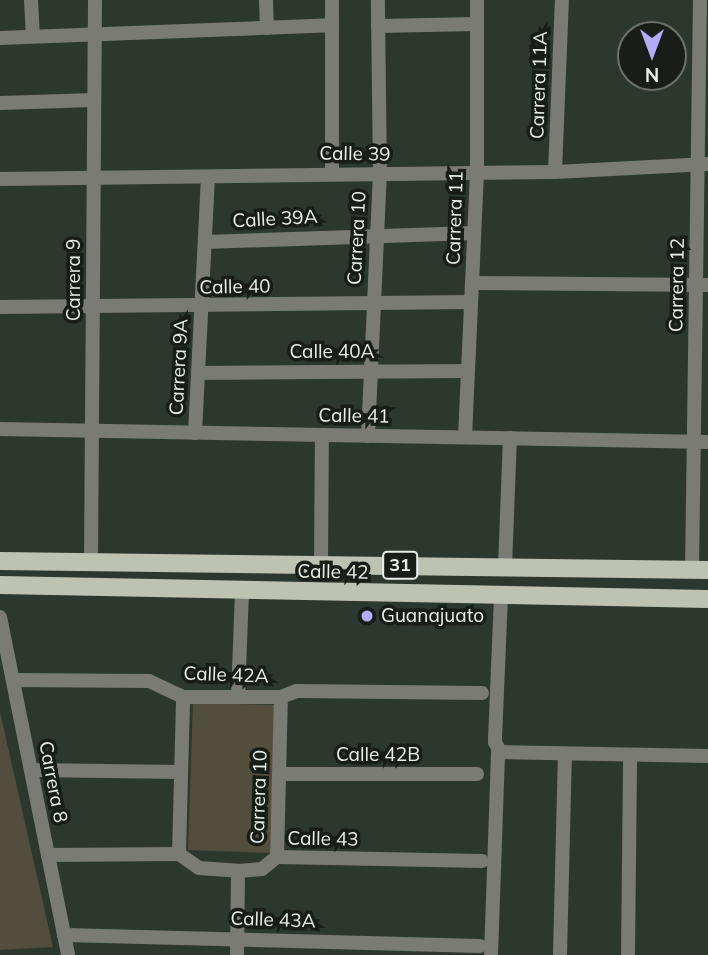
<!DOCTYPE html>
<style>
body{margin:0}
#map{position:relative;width:708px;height:955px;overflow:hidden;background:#2c382d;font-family:Mulish,sans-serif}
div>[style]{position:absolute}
.green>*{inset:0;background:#534d3d}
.minor>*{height:14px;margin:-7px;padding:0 7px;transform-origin:7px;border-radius:7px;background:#797b74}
.major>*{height:18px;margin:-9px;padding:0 9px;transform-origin:9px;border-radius:9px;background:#bec2b3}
.dots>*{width:19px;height:19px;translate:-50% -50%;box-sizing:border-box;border:4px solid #181d18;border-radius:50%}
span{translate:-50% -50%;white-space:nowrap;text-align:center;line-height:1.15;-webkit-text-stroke:7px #181d18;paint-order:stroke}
.shield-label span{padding:2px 5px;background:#181d18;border:2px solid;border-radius:5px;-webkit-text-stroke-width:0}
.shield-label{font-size:18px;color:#e8efe8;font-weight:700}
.street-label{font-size:19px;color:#e8efe8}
.poi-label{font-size:19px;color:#e8efe8}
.left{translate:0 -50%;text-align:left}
.north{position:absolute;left:617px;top:21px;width:70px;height:70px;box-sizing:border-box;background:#181d18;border:2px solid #6b716b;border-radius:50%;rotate:180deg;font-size:19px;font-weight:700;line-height:28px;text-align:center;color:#e8efe8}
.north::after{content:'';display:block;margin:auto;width:24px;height:32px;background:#b3adf9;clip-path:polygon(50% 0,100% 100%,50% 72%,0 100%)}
</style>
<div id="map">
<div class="green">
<div style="clip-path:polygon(193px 703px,275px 705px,270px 853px,188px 850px)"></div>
<div style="clip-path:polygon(0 712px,53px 947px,0 950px)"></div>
</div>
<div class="minor">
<div style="left:31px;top:0;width:36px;rotate:87deg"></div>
<div style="left:266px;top:0;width:28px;rotate:88deg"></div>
<div style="left:332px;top:0;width:172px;rotate:90deg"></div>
<div style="left:378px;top:26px;width:99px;rotate:-1.2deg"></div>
<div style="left:0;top:38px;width:331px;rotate:-2.2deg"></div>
<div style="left:0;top:103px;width:94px;rotate:-1.8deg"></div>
<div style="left:555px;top:172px;width:172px;rotate:-87.7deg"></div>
<div style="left:0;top:179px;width:555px;rotate:-0.72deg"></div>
<div style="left:555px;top:172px;width:153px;rotate:-3deg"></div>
<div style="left:205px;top:242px;width:268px;rotate:-1.9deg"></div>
<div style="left:472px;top:283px;width:236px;rotate:0.5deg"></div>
<div style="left:0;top:307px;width:471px;rotate:-0.6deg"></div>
<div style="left:198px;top:373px;width:269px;rotate:-0.4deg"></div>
<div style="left:0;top:429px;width:708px;rotate:1.05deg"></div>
<div style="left:195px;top:433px;width:256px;rotate:-87.1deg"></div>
<div style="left:368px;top:436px;width:261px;rotate:-87.4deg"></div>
<div style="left:380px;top:175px;width:175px;rotate:-90.7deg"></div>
<div style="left:465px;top:437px;width:264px;rotate:-87.4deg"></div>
<div style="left:477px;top:173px;width:173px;rotate:-90deg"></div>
<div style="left:91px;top:560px;width:560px;rotate:-89.59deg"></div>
<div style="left:321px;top:564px;width:129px;rotate:-89.6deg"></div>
<div style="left:505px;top:567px;width:129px;rotate:-87.8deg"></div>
<div style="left:692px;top:570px;width:570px;rotate:-89.2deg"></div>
<div style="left:501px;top:596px;width:146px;rotate:92.4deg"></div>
<div style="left:495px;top:742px;width:11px;rotate:63deg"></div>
<div style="left:500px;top:752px;width:208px;rotate:1.1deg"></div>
<div style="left:0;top:617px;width:345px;rotate:78.6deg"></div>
<div style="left:13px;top:680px;width:136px;rotate:0.4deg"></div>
<div style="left:149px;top:681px;width:38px;rotate:25deg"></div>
<div style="left:183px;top:697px;width:98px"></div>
<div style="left:281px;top:697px;width:17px;rotate:-21deg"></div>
<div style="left:297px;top:691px;width:185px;rotate:0.6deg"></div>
<div style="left:238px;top:696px;width:104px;rotate:-87.8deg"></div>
<div style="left:31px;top:770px;width:150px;rotate:0.8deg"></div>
<div style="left:279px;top:774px;width:198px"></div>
<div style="left:179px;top:854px;width:24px;rotate:35deg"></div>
<div style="left:199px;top:868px;width:39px;rotate:4deg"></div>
<div style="left:238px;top:871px;width:24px;rotate:-5deg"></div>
<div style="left:262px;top:869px;width:19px;rotate:-39deg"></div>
<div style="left:277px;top:857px;width:205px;rotate:1.1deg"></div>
<div style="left:179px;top:854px;width:157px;rotate:-88.5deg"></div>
<div style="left:48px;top:855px;width:131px;rotate:-0.4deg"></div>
<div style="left:277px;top:857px;width:160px;rotate:-88.6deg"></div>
<div style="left:64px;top:935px;width:416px;rotate:1.5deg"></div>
<div style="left:237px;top:955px;width:84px;rotate:-89.3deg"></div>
<div style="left:491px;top:955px;width:205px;rotate:-88deg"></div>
<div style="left:560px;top:955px;width:200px;rotate:-88.6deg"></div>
<div style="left:628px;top:955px;width:199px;rotate:-89.4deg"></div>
</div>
<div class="major">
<div style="left:0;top:561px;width:708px;rotate:0.73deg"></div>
<div style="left:0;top:585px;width:708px;rotate:1.13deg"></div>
</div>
<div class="dots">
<div style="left:367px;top:616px;background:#b3adf9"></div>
</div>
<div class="shield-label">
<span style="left:400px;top:565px">31</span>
</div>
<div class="street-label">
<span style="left:539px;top:85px;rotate:-88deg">Carrera 11A</span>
<span style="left:355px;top:154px;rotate:1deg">Calle 39</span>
<span style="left:455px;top:218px;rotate:-88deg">Carrera 11</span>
<span style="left:275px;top:219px;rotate:-3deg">Calle 39A</span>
<span style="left:357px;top:238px;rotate:-87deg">Carrera 10</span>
<span style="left:74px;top:280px;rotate:-90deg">Carrera 9</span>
<span style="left:677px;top:285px;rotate:-89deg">Carrera 12</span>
<span style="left:235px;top:287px;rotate:-1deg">Calle 40</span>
<span style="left:332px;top:352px">Calle 40A</span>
<span style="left:179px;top:367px;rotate:-87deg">Carrera 9A</span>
<span style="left:354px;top:416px;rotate:1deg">Calle 41</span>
<span style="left:333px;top:572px;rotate:1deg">Calle 42</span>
<span style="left:226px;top:675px;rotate:2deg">Calle 42A</span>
<span style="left:378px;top:755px">Calle 42B</span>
<span style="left:53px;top:782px;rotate:79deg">Carrera 8</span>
<span style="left:259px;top:797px;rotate:-88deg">Carrera 10</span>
<span style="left:323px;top:839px;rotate:1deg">Calle 43</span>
<span style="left:273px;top:920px;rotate:2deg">Calle 43A</span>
</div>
<div class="poi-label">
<span class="left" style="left:381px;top:616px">Guanajuato</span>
</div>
<div class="north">N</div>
</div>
